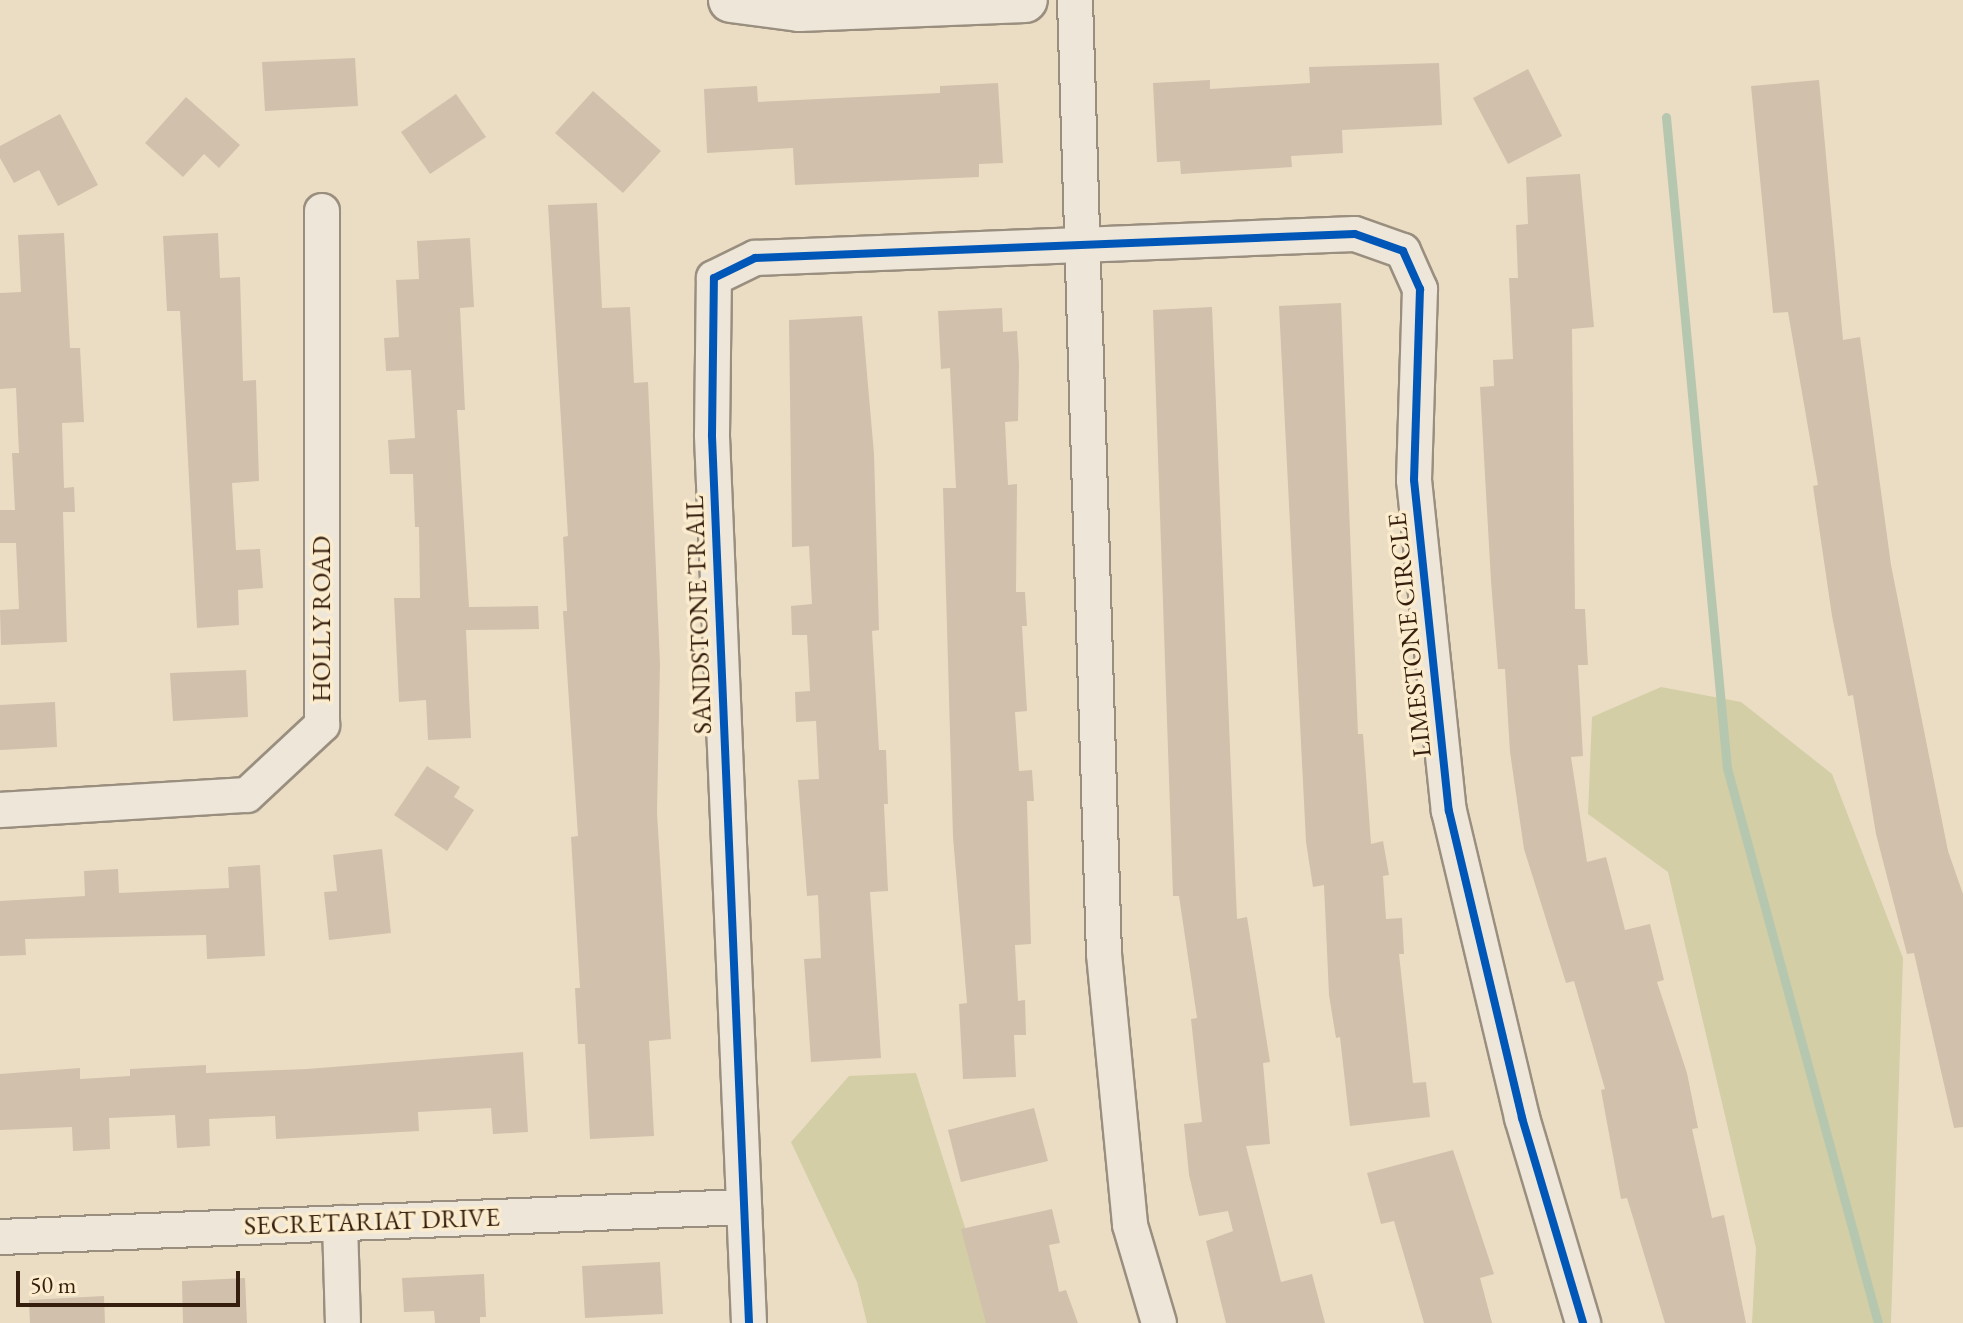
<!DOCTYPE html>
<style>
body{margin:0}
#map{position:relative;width:1963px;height:1323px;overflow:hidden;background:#ebddc4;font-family:"EB Garamond",serif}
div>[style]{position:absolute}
.green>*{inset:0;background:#d3cea5}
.stream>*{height:9px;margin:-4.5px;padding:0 4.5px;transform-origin:4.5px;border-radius:4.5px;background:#b6c7b0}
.building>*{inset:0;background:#d1c0ac}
.roads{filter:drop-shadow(2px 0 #9a8f7f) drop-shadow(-2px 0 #9a8f7f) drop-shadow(0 2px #9a8f7f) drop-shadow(0 -2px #9a8f7f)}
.street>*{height:34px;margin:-17px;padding:0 17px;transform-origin:17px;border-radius:17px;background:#ede6d9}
.secondary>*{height:44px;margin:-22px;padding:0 22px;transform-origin:22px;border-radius:22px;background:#ede6d9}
.cycleway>*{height:8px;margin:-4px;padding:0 4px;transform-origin:4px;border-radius:4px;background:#0057b8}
span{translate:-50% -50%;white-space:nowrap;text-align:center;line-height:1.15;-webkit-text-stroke:7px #fcecce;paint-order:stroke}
.street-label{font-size:26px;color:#351e0d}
.scale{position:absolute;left:16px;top:1271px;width:224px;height:36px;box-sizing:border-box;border:4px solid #351e0d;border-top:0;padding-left:10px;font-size:24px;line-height:28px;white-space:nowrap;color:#351e0d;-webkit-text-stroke:6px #fcecce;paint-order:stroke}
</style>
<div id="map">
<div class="green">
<div style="clip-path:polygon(1661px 687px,1741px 702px,1832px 774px,1903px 958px,1891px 1323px,1752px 1323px,1756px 1248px,1668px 872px,1588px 814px,1592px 717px)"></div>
<div style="clip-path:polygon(916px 1073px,994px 1319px,996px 1323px,867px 1323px,857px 1282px,791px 1142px,849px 1076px)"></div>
</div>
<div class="stream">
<div style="left:1666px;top:117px;width:654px;rotate:84.65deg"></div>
<div style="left:1727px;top:768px;width:575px;rotate:74.78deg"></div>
</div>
<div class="building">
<div style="clip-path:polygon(355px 58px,358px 106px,265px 111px,262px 62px)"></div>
<div style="clip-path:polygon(1439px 63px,1442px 125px,1342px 130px,1343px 153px,1291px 156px,1292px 167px,1181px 174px,1180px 161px,1157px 162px,1153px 83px,1210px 80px,1210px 89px,1310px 83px,1309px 67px)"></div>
<div style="clip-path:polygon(1528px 69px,1562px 136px,1508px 164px,1473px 98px)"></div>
<div style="clip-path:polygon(1819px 80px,1843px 340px,1860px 337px,1891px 565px,1948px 851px,1963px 894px,1963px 1127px,1954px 1128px,1914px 953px,1907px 954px,1876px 834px,1853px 695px,1848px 696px,1832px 616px,1813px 486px,1818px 485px,1788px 312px,1773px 313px,1751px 86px)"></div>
<div style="clip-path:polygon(998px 83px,1003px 163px,979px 164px,979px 177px,795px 185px,793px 148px,707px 153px,704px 89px,757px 86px,758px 102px,940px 93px,940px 86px)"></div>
<div style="clip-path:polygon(593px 91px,661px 151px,623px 193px,555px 133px)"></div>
<div style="clip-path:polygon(456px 94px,486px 137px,430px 174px,401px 132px)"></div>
<div style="clip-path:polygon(186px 97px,240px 145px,219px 168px,204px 154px,183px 177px,145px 143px)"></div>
<div style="clip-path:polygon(60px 114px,98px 185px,58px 206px,39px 170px,14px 183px,0 158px,0 146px)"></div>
<div style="clip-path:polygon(1580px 174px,1594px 327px,1572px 329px,1575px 609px,1585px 609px,1588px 665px,1578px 665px,1583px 756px,1571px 757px,1587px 862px,1606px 857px,1625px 930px,1650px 924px,1664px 980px,1657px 982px,1687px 1073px,1698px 1128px,1692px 1129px,1712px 1218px,1724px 1215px,1746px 1323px,1665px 1323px,1627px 1198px,1621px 1199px,1601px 1090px,1605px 1089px,1574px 981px,1566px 983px,1524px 849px,1510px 752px,1505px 669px,1498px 669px,1491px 581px,1480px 387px,1494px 386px,1493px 360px,1513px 359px,1509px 278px,1518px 278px,1516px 225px,1528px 224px,1526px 177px)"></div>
<div style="clip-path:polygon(597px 203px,602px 308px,630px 307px,634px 383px,648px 382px,660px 664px,657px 813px,671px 1039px,649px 1041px,654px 1136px,590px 1139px,585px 1044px,578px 1044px,575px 988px,580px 988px,571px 837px,578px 836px,563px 611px,567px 611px,563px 537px,568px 536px,548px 205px)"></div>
<div style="clip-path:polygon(64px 233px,70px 348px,80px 348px,84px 422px,62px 423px,64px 488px,74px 487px,75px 512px,63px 512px,67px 642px,1px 645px,0 610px,19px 609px,16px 543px,0 543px,0 510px,15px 510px,12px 453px,19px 453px,16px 388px,0 389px,0 293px,21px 292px,18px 235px)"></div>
<div style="clip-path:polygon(218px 233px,220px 278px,240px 277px,243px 381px,256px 380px,259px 481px,232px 483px,236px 550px,260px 549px,263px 588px,238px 590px,239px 625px,197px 628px,180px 311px,167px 311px,163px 236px)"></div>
<div style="clip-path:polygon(470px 238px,474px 307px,460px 308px,465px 410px,457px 410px,469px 607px,538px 606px,539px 629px,466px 630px,471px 738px,428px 740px,426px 700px,399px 702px,394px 598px,420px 598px,419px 527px,415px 527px,413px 474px,390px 474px,388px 440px,415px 438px,411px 370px,386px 371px,384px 338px,399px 337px,396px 280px,419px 279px,417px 241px)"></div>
<div style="clip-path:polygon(1341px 303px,1358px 734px,1363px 734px,1371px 844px,1383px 841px,1389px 875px,1383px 876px,1386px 919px,1402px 918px,1404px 954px,1399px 954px,1413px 1083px,1426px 1082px,1430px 1117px,1350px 1126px,1340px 1037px,1336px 1038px,1329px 995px,1324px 885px,1313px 887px,1306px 842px,1279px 306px)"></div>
<div style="clip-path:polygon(1212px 307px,1237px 919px,1247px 917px,1270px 1062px,1263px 1063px,1270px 1144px,1246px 1146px,1281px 1282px,1312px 1274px,1325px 1323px,1226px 1323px,1206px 1241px,1233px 1231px,1228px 1211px,1199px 1216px,1189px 1175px,1184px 1124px,1202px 1122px,1191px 1019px,1197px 1018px,1179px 896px,1173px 896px,1153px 310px)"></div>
<div style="clip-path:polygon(1002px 308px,1003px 332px,1017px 331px,1019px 365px,1018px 421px,1005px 422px,1008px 485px,1017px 484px,1016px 592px,1025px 592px,1027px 626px,1022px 626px,1027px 711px,1015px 712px,1019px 771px,1032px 770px,1034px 801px,1027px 801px,1031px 944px,1015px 945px,1018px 1001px,1025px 1000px,1026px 1035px,1014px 1035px,1016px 1077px,963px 1079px,959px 1004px,967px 1003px,953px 837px,943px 488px,956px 488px,950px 368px,941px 369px,938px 311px)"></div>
<div style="clip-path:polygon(862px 316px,874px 454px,879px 630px,872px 631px,879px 750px,886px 750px,888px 804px,884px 804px,888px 891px,870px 892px,881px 1058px,811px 1062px,804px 959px,821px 958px,818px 895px,807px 896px,798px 780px,819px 779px,816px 721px,796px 722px,795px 692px,810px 691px,807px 635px,792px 635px,791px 606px,812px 604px,809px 546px,792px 547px,789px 320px)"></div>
<div style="clip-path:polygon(246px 670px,248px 717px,173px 721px,170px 673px)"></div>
<div style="clip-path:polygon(55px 702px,57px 747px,0 750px,0 705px)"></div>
<div style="clip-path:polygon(427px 766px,460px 787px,454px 797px,474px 810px,447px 851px,394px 815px)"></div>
<div style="clip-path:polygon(382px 849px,391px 933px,329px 940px,324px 892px,337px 891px,333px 855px)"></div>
<div style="clip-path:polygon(260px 865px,265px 956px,207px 959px,206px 935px,25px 939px,26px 955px,0 956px,0 901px,85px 896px,84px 871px,118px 869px,119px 893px,229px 888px,228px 867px)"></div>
<div style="clip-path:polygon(523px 1052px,528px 1132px,493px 1134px,491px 1108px,418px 1112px,419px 1131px,276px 1139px,275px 1116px,209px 1119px,210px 1146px,177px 1148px,175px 1115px,109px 1118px,110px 1149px,73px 1151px,72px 1127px,0 1130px,0 1074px,80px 1068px,80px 1079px,130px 1076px,130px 1069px,206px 1065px,206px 1073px,307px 1069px)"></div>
<div style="clip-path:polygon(1034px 1108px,1048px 1161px,961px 1182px,948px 1130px)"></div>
<div style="clip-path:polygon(1453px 1150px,1494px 1274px,1480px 1278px,1492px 1323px,1424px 1323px,1394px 1221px,1381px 1224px,1367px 1173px)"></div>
<div style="clip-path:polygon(1052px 1209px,1060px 1243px,1049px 1245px,1059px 1292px,1066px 1290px,1078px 1323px,986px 1323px,961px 1229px)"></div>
<div style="clip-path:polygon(660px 1262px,663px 1314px,585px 1318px,582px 1266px)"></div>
<div style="clip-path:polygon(484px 1274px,486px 1317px,480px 1317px,480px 1323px,435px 1323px,434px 1311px,404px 1312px,402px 1278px)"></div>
<div style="clip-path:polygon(245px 1278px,247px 1323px,183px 1323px,182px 1281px)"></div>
<div style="clip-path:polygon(104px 1296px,105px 1323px,30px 1323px,29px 1300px)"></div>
</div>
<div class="roads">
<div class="street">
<div style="left:1075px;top:0;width:954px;rotate:88.26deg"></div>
<div style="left:1104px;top:954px;width:272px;rotate:84.5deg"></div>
<div style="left:1130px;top:1225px;width:102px;rotate:73.5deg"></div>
<div style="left:0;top:810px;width:247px;rotate:-3.5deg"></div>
<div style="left:247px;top:795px;width:103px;rotate:-43deg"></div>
<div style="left:322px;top:725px;width:514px;rotate:-90deg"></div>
<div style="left:340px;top:1223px;width:100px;rotate:88.3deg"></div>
<div style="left:0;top:1237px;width:745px;rotate:-2.31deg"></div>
<div style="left:749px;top:1323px;width:889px;rotate:-92.39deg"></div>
<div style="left:712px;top:435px;width:157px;rotate:-89.3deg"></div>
<div style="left:714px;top:278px;width:46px;rotate:-26deg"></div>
<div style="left:755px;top:258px;width:600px;rotate:-2.29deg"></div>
<div style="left:1355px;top:234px;width:51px;rotate:19.5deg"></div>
<div style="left:1403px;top:251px;width:42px;rotate:65.9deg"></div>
<div style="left:1420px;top:289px;width:191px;rotate:91.8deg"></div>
<div style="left:1414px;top:480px;width:333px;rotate:84deg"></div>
<div style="left:1449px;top:811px;width:316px;rotate:76.6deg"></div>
<div style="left:1522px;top:1118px;width:214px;rotate:73.4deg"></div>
</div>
<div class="secondary">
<div style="left:731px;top:0;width:69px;rotate:7.5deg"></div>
<div style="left:799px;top:9px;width:226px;rotate:-2.3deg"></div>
</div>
</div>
<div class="cycleway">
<div style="left:749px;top:1323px;width:889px;rotate:-92.39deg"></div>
<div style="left:712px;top:435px;width:157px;rotate:-89.3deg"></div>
<div style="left:714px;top:278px;width:46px;rotate:-26deg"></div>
<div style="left:755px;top:258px;width:600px;rotate:-2.29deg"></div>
<div style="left:1355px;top:234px;width:51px;rotate:19.5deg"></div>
<div style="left:1403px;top:251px;width:42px;rotate:65.9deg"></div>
<div style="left:1420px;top:289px;width:191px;rotate:91.8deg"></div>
<div style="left:1414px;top:480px;width:333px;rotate:84deg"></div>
<div style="left:1449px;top:811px;width:316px;rotate:76.6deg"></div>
<div style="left:1522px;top:1118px;width:214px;rotate:73.4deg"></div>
</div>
<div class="street-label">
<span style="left:699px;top:615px;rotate:-92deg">SANDSTONE TRAIL</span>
<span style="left:322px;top:619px;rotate:-90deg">HOLLY ROAD</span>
<span style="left:1410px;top:635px;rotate:-96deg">LIMESTONE CIRCLE</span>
<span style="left:372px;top:1222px;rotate:-2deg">SECRETARIAT DRIVE</span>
</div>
<div class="scale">50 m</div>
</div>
